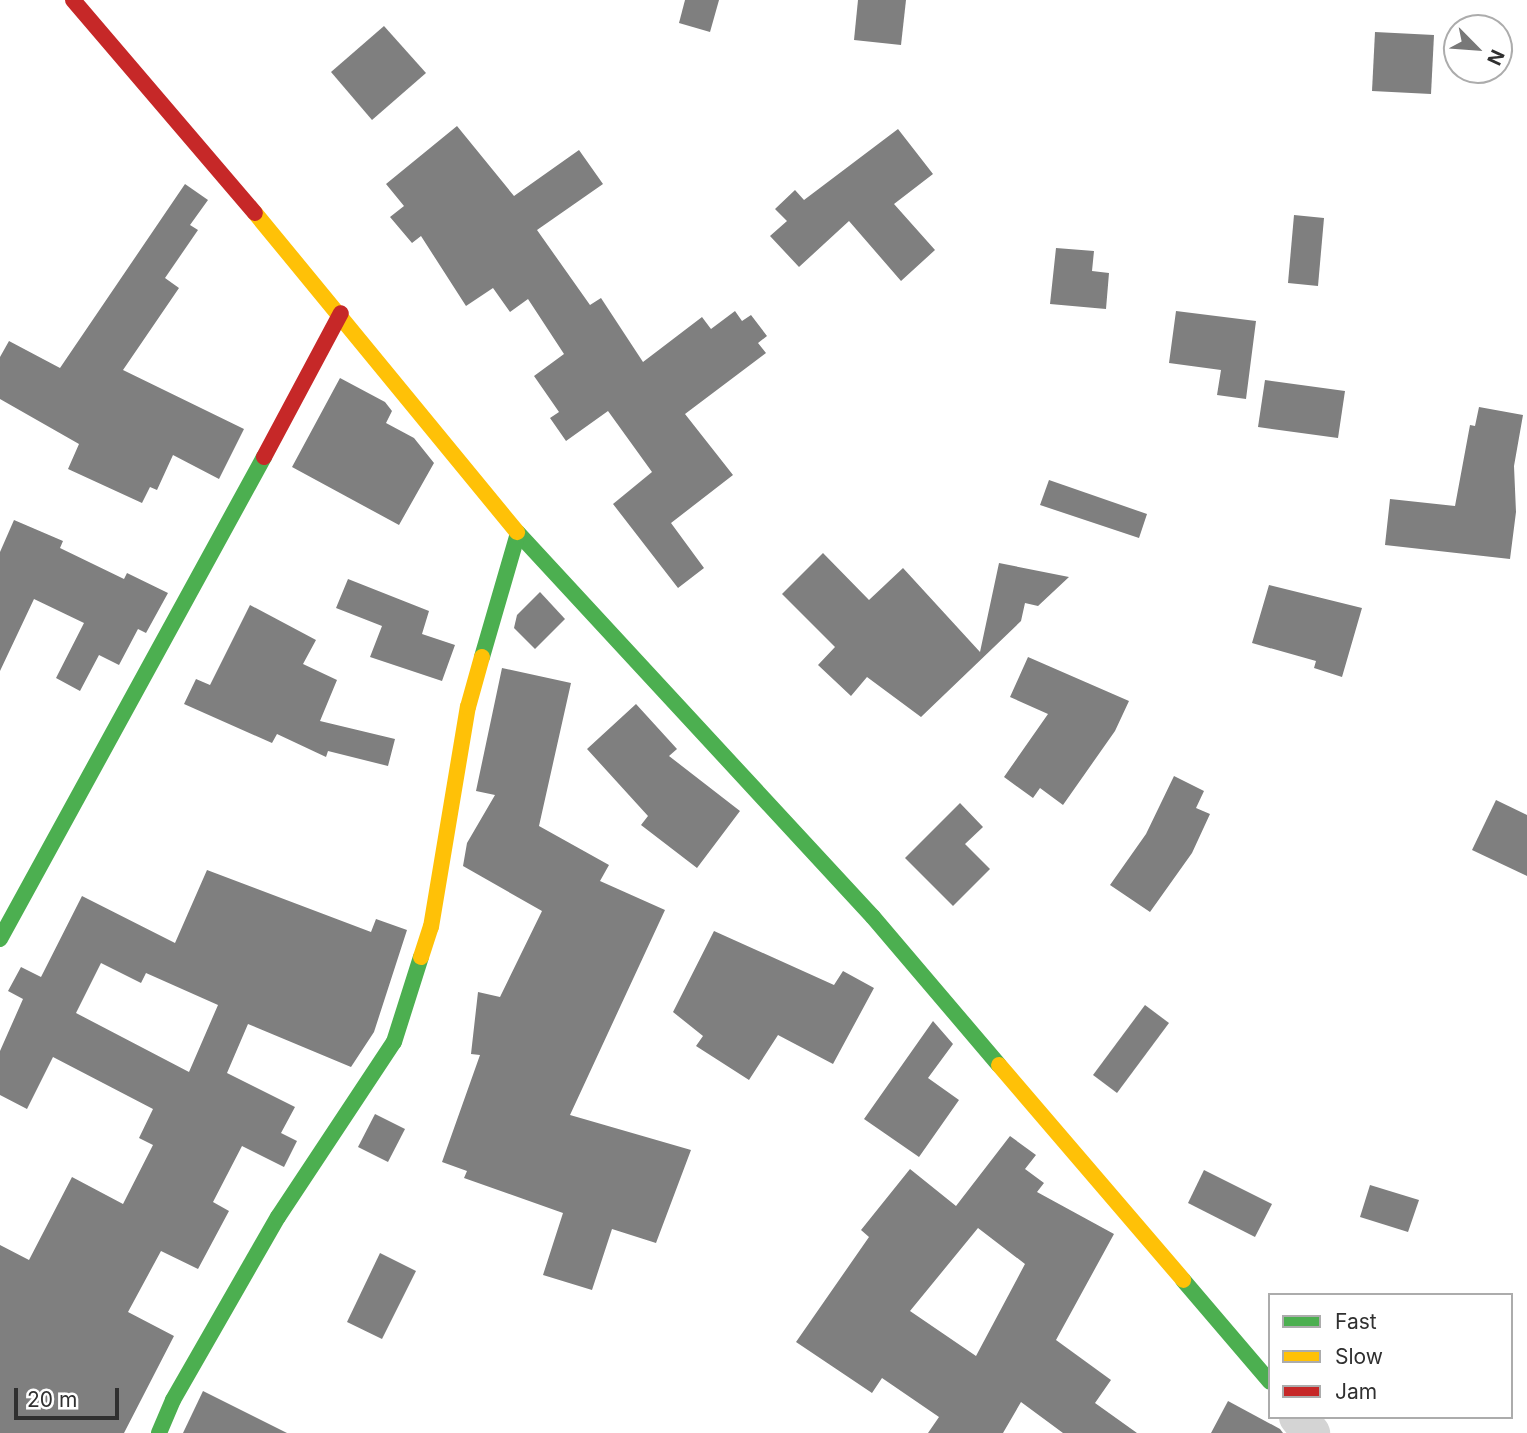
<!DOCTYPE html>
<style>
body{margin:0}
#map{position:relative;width:1527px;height:1433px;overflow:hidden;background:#fff;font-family:Inter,sans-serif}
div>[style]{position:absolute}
.building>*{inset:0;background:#7f7f7f}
.street>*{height:38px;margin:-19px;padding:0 19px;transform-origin:19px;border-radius:19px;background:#d4d4d4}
.fast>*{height:16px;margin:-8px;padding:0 8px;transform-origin:8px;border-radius:8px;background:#4caf50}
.slow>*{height:16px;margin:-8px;padding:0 8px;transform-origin:8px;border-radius:8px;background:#ffc107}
.jam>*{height:16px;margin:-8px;padding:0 8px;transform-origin:8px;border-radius:8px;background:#c62828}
span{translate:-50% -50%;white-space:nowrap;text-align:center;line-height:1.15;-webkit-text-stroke:7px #fff;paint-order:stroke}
.legend{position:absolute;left:1268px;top:1293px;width:245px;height:126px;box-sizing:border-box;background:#fff;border:2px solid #acacac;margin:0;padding:9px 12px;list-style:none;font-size:21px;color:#303030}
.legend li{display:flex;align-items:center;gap:14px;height:35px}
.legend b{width:35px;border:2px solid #acacac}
.north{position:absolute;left:1443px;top:14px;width:70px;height:70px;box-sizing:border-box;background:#fff;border:2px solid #acacac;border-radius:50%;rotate:115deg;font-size:19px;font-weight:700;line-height:28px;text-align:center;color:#303030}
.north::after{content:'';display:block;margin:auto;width:24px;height:32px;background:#787878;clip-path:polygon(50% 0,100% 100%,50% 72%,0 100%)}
.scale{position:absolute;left:14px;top:1388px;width:105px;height:32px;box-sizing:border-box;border:4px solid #303030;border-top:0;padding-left:9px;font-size:21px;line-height:24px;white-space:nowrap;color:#303030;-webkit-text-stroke:5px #fff;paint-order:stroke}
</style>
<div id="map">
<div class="building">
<div style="clip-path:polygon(685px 0,719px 0,710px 32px,679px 23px)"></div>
<div style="clip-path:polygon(858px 0,906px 0,901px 45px,854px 40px)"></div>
<div style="clip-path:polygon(384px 26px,426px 73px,372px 120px,331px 72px)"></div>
<div style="clip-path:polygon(1375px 32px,1434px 35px,1431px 94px,1372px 91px)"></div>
<div style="clip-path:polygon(457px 126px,514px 196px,579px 150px,603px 184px,537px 230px,590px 305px,601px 298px,643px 362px,702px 317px,711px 329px,735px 311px,742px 321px,751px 315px,767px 336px,758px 343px,766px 353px,685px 414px,733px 475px,671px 523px,704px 568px,678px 588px,613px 504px,652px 472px,608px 411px,566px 441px,550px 418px,559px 412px,534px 376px,564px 354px,528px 299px,510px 312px,493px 288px,466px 306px,421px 236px,412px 243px,390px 217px,404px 206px,386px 184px)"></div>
<div style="clip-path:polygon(898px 129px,933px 174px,894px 204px,935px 250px,901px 281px,849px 221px,799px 267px,770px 236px,787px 221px,775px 209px,795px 190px,804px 200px)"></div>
<div style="clip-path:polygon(185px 184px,208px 200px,190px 225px,198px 230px,165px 278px,179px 288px,123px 370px,244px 429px,219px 479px,173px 455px,157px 490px,150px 487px,142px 503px,68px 469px,79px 444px,0 399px,0 357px,9px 341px,60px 368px)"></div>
<div style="clip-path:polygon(1294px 215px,1324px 218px,1318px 286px,1288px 283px)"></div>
<div style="clip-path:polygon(1056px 248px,1094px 251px,1092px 271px,1109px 273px,1106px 309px,1050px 304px)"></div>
<div style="clip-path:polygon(1176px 311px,1256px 321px,1246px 399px,1217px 395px,1221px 370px,1169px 363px)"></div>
<div style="clip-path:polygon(340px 378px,385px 402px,392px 411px,386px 423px,414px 438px,434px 463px,399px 525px,292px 467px)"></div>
<div style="clip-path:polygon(1265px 380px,1345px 391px,1338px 438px,1258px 427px)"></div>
<div style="clip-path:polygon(1479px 407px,1523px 415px,1514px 466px,1516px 512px,1510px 559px,1385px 545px,1390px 499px,1455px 506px,1470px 425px,1475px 426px)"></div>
<div style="clip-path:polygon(1049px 480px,1147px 514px,1139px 538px,1040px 505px)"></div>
<div style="clip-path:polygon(14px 520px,63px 541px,60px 548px,124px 579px,127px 573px,168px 593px,146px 633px,138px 629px,119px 665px,99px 655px,80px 691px,56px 678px,84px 623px,34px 599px,0 671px,0 552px)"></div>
<div style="clip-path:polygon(823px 553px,869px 600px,903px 568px,980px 652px,999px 563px,1069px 577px,1038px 606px,1025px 603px,1021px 621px,921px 717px,867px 677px,851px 696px,818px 665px,835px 647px,782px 594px)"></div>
<div style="clip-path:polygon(348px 579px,429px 611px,422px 634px,455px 645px,442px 681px,370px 657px,382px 626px,336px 608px)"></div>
<div style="clip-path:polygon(1269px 585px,1362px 608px,1342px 677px,1314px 668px,1316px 661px,1252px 643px)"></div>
<div style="clip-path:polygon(540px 592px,565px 619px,535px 649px,514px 628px,517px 615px)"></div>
<div style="clip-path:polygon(250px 605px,316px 640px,303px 664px,337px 680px,320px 721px,395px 739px,388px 766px,328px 751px,326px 757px,277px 734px,272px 743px,184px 704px,196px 679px,210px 685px)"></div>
<div style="clip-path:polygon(1028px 657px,1129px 701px,1115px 731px,1063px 805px,1040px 788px,1033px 798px,1004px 777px,1048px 714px,1010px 697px)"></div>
<div style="clip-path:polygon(502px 668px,571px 683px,539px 826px,609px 865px,600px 881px,665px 910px,570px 1115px,691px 1150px,656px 1243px,612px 1229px,592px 1290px,543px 1275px,563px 1213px,464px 1178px,467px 1171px,442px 1162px,480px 1055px,471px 1054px,478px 992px,500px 997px,542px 911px,463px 866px,467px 843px,495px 795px,476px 791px)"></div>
<div style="clip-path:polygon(636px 704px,677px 749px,669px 756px,740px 811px,697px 868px,641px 825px,648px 816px,587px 749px)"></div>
<div style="clip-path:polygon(1174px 776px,1204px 791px,1196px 808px,1210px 814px,1192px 853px,1150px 912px,1110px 885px,1146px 834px)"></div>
<div style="clip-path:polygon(1496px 800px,1527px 815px,1527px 876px,1472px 850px)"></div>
<div style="clip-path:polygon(960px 803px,983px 827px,965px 844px,990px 869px,953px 906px,905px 858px)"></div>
<div style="clip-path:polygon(evenodd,207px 870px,371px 932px,376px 919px,407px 930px,374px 1032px,351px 1067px,248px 1024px,227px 1073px,295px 1107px,281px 1133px,297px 1141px,284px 1167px,242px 1146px,213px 1202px,229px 1211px,198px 1269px,161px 1251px,128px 1312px,174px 1336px,124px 1433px,0 1433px,0 1245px,29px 1260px,72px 1177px,123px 1204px,153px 1145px,139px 1138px,153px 1109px,53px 1057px,27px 1109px,0 1095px,0 1051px,23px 999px,8px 991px,21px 967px,41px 977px,82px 896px,175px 943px,207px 870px,101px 963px,141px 983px,146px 973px,218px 1005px,189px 1072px,76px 1013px,101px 963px)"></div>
<div style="clip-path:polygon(714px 931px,834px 985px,843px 971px,874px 988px,833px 1064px,778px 1035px,749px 1080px,696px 1046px,703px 1036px,673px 1012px)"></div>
<div style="clip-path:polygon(1145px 1005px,1169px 1023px,1117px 1093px,1093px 1075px)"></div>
<div style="clip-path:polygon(933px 1021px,953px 1044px,928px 1078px,959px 1100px,919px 1157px,864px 1119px)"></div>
<div style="clip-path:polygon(375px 1114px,405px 1129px,388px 1162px,358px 1147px)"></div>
<div style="clip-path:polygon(evenodd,1010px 1136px,1036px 1155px,1025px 1169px,1044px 1183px,1037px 1192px,1114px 1234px,1056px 1340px,1111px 1380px,1095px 1403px,1137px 1433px,1063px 1433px,1021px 1402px,1003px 1433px,928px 1433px,939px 1417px,882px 1378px,872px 1393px,796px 1342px,869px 1237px,861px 1230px,910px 1169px,956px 1206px,1010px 1136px,978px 1228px,1025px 1264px,976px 1356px,910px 1311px,978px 1228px)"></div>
<div style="clip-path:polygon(1204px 1170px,1272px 1204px,1255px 1237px,1188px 1203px)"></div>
<div style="clip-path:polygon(1370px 1185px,1419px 1200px,1408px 1232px,1360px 1217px)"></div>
<div style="clip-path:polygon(380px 1253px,416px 1271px,382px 1339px,347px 1322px)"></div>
<div style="clip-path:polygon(203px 1391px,287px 1433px,183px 1433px)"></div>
<div style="clip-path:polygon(1228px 1401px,1280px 1429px,1283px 1433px,1211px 1433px)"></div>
</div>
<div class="street">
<div style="left:1298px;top:1417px;width:21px;rotate:51deg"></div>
</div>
<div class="fast">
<div style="left:517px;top:532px;width:524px;rotate:47.24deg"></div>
<div style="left:873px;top:917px;width:194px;rotate:49.6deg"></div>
<div style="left:482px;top:657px;width:129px;rotate:-73.8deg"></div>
<div style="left:0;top:939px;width:550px;rotate:-61.29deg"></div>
<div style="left:1183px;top:1280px;width:134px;rotate:49.5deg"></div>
<div style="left:159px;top:1433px;width:36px;rotate:-67deg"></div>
<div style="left:173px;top:1400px;width:211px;rotate:-60.2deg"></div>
<div style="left:278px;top:1217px;width:210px;rotate:-56.5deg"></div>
<div style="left:394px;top:1042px;width:89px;rotate:-72.4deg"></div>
</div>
<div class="slow">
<div style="left:255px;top:213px;width:413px;rotate:50.6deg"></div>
<div style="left:421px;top:957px;width:32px;rotate:-72deg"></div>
<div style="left:431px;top:927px;width:223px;rotate:-80.5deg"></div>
<div style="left:468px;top:707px;width:52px;rotate:-74.4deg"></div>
<div style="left:999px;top:1065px;width:283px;rotate:49.4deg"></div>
</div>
<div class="jam">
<div style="left:73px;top:0;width:280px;rotate:49.5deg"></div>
<div style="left:264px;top:457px;width:163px;rotate:-61.9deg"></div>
</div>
<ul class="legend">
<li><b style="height:9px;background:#4caf50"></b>Fast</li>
<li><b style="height:9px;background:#ffc107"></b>Slow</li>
<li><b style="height:9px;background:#c62828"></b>Jam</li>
</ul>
<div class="north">N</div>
<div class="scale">20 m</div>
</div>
